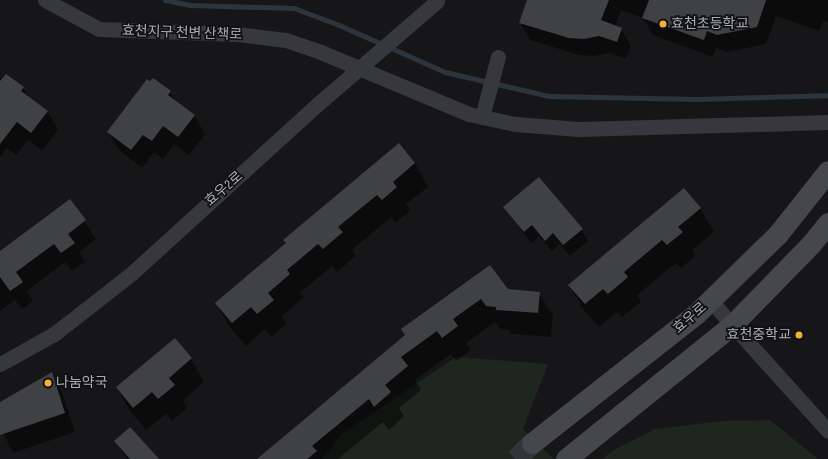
<!DOCTYPE html>
<meta charset="utf-8">
<style>
body{margin:0}
#map{position:relative;width:828px;height:459px;overflow:hidden;background:#161618;font-family:"Sofia Sans Condensed","Noto Sans KR",sans-serif}
div>[style]{position:absolute}
.green>*{inset:0;background:#1e261f}
.shadow>*{inset:0;background:#0007}
.stream>*{height:5px;margin:-2.5px;padding:0 2.5px;transform-origin:2.5px;border-radius:2.5px;background:#2c353c}
.building>*{inset:0;background:#404145}
.secondary-tunnel>*{height:21px;margin-top:-10.5px;transform-origin:0;background:repeating-linear-gradient(90deg,#333438 0 21px,transparent 0 31px)}
.street>*{height:15px;margin:-7.5px;padding:0 7.5px;transform-origin:7.5px;border-radius:7.5px;background:#37383d}
.secondary>*{height:21px;margin:-10.5px;padding:0 10.5px;transform-origin:10.5px;border-radius:10.5px;background:#45474d}
.street-bridge>*{height:15px;margin:-7.5px;padding:0 7.5px;transform-origin:7.5px;border-radius:7.5px;background:#37383d}
.dots>*{width:11px;height:11px;translate:-50% -50%;box-sizing:border-box;border:2px solid #111113;border-radius:50%}
span{translate:-50% -50%;white-space:nowrap;text-align:center;line-height:1.15;-webkit-text-stroke:3.5px #111113;paint-order:stroke}
.poi-label{font-size:14px;color:#a8adb8}
.left{translate:0 -50%;text-align:left}
.right{translate:-100% -50%;text-align:right}
.street-label{font-size:14px;color:#a8adb8}
</style>
<div id="map">
<div class="green">
<div style="clip-path:polygon(456px 357px,548px 364px,523px 429px,554px 459px,322px 459px,343px 433px)"></div>
<div style="clip-path:polygon(770px 420px,818px 459px,602px 459px,612px 451px,655px 429px,722px 421px)"></div>
</div>
<div class="shadow">
<div style="clip-path:polygon(528px 0,828px 0,828px 22px,823px 20px,819px 31px,776px 16px,766px 44px,727px 52px,716px 48px,713px 57px,653px 35px,643px 18px,621px 10px,615px 26px,621px 29px,631px 46px,626px 59px,610px 53px,594px 56px,579px 55px,530px 40px,520px 23px)"></div>
<div style="clip-path:polygon(0 77px,23px 88px,29px 98px,48px 112px,58px 130px,42px 151px,28px 140px,16px 155px,7px 148px,0 157px)"></div>
<div style="clip-path:polygon(170px 92px,176px 102px,194px 115px,205px 134px,189px 155px,174px 144px,163px 159px,154px 152px,142px 168px,119px 150px,108px 132px)"></div>
<div style="clip-path:polygon(415px 163px,428px 187px,406px 204px,410px 211px,395px 223px,391px 217px,352px 250px,356px 256px,337px 272px,332px 266px,300px 293px,303px 298px,282px 316px,286px 324px,271px 337px,265px 329px,246px 346px,229px 326px,216px 303px,286px 244px,284px 240px)"></div>
<div style="clip-path:polygon(70px 200px,96px 239px,79px 252px,85px 262px,72px 271px,65px 262px,27px 291px,33px 301px,22px 309px,15px 300px,0 311px,0 253px)"></div>
<div style="clip-path:polygon(505px 208px,582px 230px,588px 241px,570px 256px,560px 244px,552px 251px,539px 236px,531px 243px)"></div>
<div style="clip-path:polygon(700px 208px,714px 232px,692px 250px,695px 256px,681px 268px,676px 263px,637px 295px,641px 302px,622px 317px,617px 312px,599px 327px,583px 309px,569px 285px)"></div>
<div style="clip-path:polygon(490px 266px,508px 290px,539px 293px,553px 316px,551px 337px,511px 334px,509px 330px,501px 330px,495px 322px,466px 343px,471px 350px,456px 361px,451px 354px,415px 380px,421px 390px,399px 408px,404px 416px,389px 430px,383px 422px,338px 459px,309px 459px,317px 450px,306px 459px,258px 459px)"></div>
<div style="clip-path:polygon(191px 359px,204px 382px,183px 400px,187px 408px,172px 421px,166px 414px,146px 430px,130px 411px,117px 388px)"></div>
<div style="clip-path:polygon(51px 373px,62px 392px,75px 432px,13px 453px,0 427px,0 404px)"></div>
<div style="clip-path:polygon(115px 441px,157px 459px,127px 459px)"></div>
</div>
<div class="stream">
<div style="left:165px;top:0;width:26px;rotate:11deg"></div>
<div style="left:191px;top:5px;width:103px;rotate:1.7deg"></div>
<div style="left:294px;top:8px;width:48px;rotate:20.7deg"></div>
<div style="left:339px;top:25px;width:116px;rotate:23.9deg"></div>
<div style="left:445px;top:72px;width:107px;rotate:13deg"></div>
<div style="left:549px;top:96px;width:148px;rotate:1.2deg"></div>
<div style="left:697px;top:99px;width:131px;rotate:-1.7deg"></div>
</div>
<div class="building">
<div style="clip-path:polygon(527px 0,609px 0,601px 20px,622px 28px,617px 42px,599px 36px,584px 39px,569px 38px,519px 23px)"></div>
<div style="clip-path:polygon(649px 0,766px 0,757px 27px,717px 35px,707px 31px,704px 40px,642px 18px)"></div>
<div style="clip-path:polygon(6px 74px,24px 87px,21px 91px,48px 111px,31px 133px,17px 122px,0 144px,0 81px)"></div>
<div style="clip-path:polygon(153px 78px,171px 91px,168px 95px,195px 115px,178px 137px,163px 126px,152px 141px,143px 135px,131px 150px,107px 132px,147px 79px,150px 81px)"></div>
<div style="clip-path:polygon(399px 143px,415px 163px,393px 182px,397px 187px,382px 200px,377px 195px,338px 227px,343px 232px,323px 249px,318px 244px,287px 270px,290px 274px,268px 293px,274px 300px,257px 314px,251px 307px,232px 323px,215px 303px,286px 243px,283px 240px)"></div>
<div style="clip-path:polygon(539px 177px,583px 229px,563px 245px,553px 233px,545px 241px,532px 225px,524px 232px,503px 207px)"></div>
<div style="clip-path:polygon(684px 188px,701px 208px,678px 227px,683px 232px,667px 245px,662px 240px,624px 272px,628px 277px,608px 294px,603px 289px,585px 304px,568px 285px)"></div>
<div style="clip-path:polygon(70px 199px,86px 220px,68px 234px,75px 243px,61px 253px,54px 244px,16px 272px,23px 282px,10px 291px,0 277px,0 251px)"></div>
<div style="clip-path:polygon(490px 265px,508px 289px,540px 292px,538px 313px,496px 310px,496px 307px,486px 306px,481px 299px,453px 319px,458px 326px,442px 338px,437px 331px,401px 357px,408px 366px,385px 385px,391px 392px,374px 407px,369px 399px,312px 446px,317px 451px,307px 459px,257px 459px,405px 335px,401px 329px)"></div>
<div style="clip-path:polygon(175px 338px,192px 358px,169px 378px,175px 385px,158px 399px,152px 392px,133px 408px,116px 387px)"></div>
<div style="clip-path:polygon(52px 372px,65px 413px,0 435px,0 402px)"></div>
<div style="clip-path:polygon(130px 427px,159px 459px,130px 459px,114px 441px)"></div>
</div>
<div class="secondary-tunnel">
<div style="left:516px;top:459px;width:23px;rotate:-45deg"></div>
</div>
<div class="street">
<div style="left:45px;top:0;width:61px;rotate:28.2deg"></div>
<div style="left:99px;top:29px;width:138px;rotate:2.1deg"></div>
<div style="left:237px;top:34px;width:49px;rotate:7deg"></div>
<div style="left:286px;top:40px;width:39px;rotate:19deg"></div>
<div style="left:323px;top:53px;width:158px;rotate:22.7deg"></div>
<div style="left:469px;top:114px;width:47px;rotate:12.3deg"></div>
<div style="left:515px;top:124px;width:64px;rotate:4.5deg"></div>
<div style="left:579px;top:129px;width:249px;rotate:-1.6deg"></div>
<div style="left:482px;top:117px;width:62px;rotate:-75.1deg"></div>
<div style="left:710px;top:300px;width:176px;rotate:48deg"></div>
<div style="left:0;top:364px;width:62px;rotate:-29.1deg"></div>
<div style="left:54px;top:334px;width:99px;rotate:-38deg"></div>
<div style="left:132px;top:273px;width:253px;rotate:-42.3deg"></div>
</div>
<div class="secondary">
<div style="left:532px;top:443px;width:209px;rotate:-38.2deg"></div>
<div style="left:696px;top:314px;width:115px;rotate:-44.3deg"></div>
<div style="left:778px;top:234px;width:80px;rotate:-51.6deg"></div>
<div style="left:566px;top:459px;width:213px;rotate:-38.9deg"></div>
<div style="left:732px;top:325px;width:113px;rotate:-45.7deg"></div>
<div style="left:811px;top:244px;width:27px;rotate:-51deg"></div>
</div>
<div class="street-bridge">
<div style="left:319px;top:103px;width:156px;rotate:-40.8deg"></div>
</div>
<div class="dots">
<div style="left:663px;top:24px;background:#f2b134"></div>
<div style="left:799px;top:335px;background:#f2b134"></div>
<div style="left:48px;top:383px;background:#f2b134"></div>
</div>
<div class="poi-label">
<span class="left" style="left:671px;top:24px">효천초등학교</span>
<span class="right" style="left:791px;top:335px">효천중학교</span>
<span class="left" style="left:56px;top:383px">나눔약국</span>
</div>
<div class="street-label">
<span style="left:182px;top:33px;rotate:2deg">효천지구 천변 산책로</span>
<span style="left:224px;top:189px;rotate:-41deg">효우2로</span>
<span style="left:690px;top:318px;rotate:-41deg">효우로</span>
</div>
</div>
